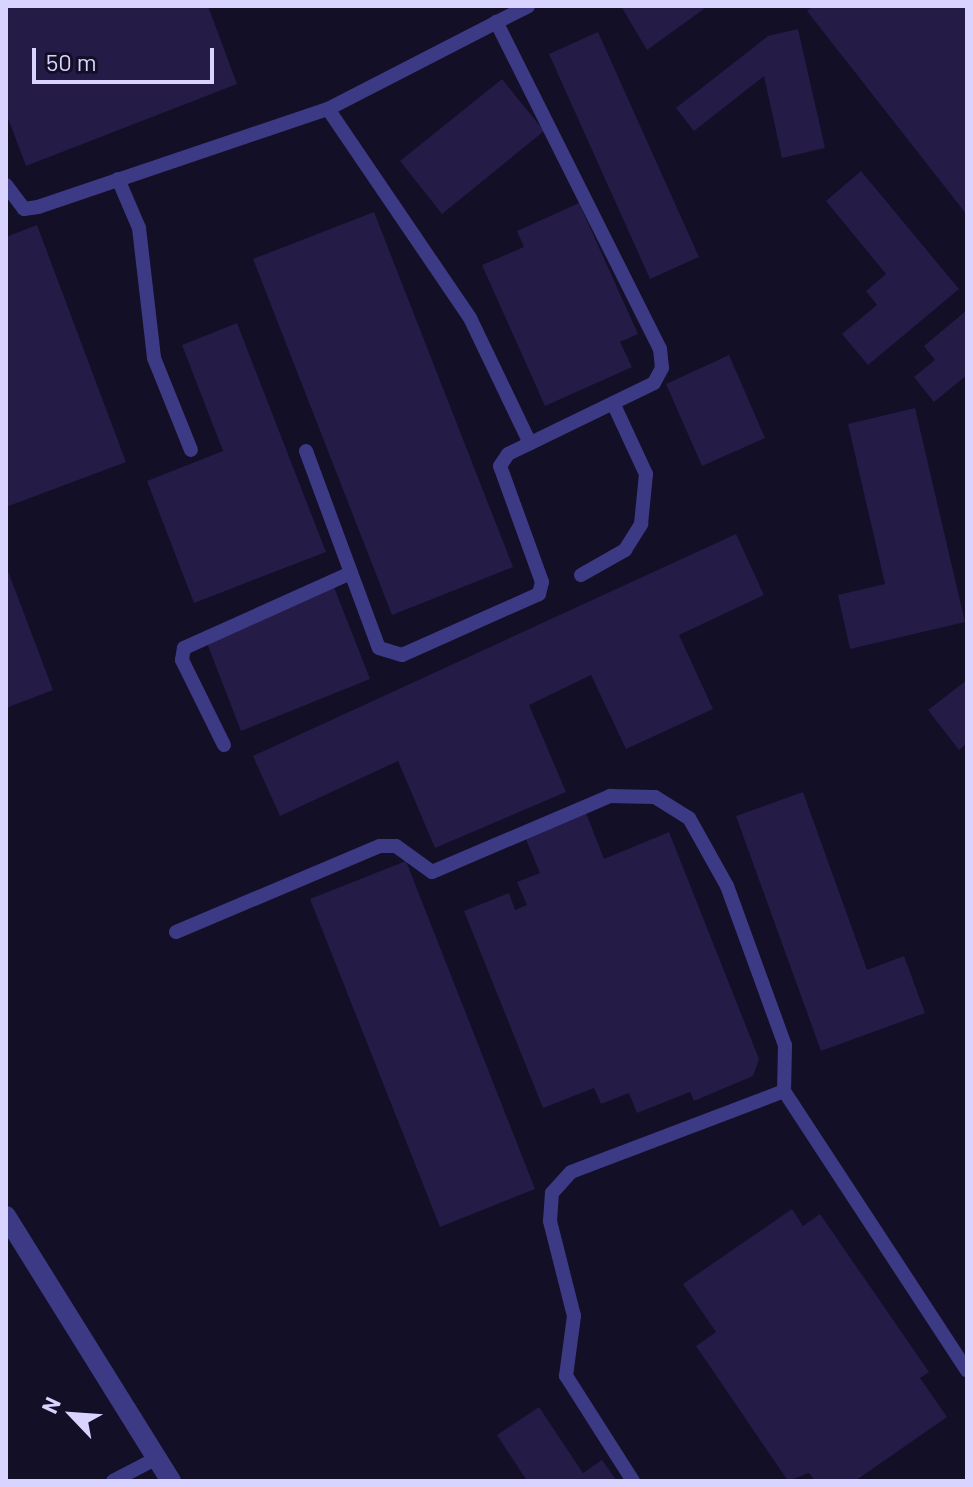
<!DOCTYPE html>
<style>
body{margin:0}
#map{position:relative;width:973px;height:1487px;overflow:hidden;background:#130f26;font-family:Barlow,sans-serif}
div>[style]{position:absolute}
.building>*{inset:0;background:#241b47}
.service>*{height:14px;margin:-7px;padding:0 7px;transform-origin:7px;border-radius:7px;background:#3d3a85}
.minor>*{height:20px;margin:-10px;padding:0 10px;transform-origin:10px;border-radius:10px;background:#3d3a85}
span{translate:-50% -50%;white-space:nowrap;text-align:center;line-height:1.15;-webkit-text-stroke:6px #130f26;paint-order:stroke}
.frame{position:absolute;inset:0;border:8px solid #d9d4ff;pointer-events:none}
.north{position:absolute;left:32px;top:1375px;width:80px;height:80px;-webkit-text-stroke:6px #130f26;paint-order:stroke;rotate:295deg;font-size:22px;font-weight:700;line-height:32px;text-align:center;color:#d9d4ff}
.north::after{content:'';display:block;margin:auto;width:28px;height:36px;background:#d9d4ff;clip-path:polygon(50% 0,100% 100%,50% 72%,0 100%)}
.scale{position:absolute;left:32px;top:48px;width:182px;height:36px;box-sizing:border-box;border:4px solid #d9d4ff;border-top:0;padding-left:10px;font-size:24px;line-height:28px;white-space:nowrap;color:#d9d4ff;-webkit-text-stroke:6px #130f26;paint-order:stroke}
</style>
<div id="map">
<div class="building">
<div style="clip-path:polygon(6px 6px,208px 6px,237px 84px,26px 166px,6px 113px)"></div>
<div style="clip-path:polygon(621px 6px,708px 6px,647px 50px)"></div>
<div style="clip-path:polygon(813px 6px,967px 6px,967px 215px,807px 11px)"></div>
<div style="clip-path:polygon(798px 29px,825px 148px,782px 158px,764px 76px,694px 131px,676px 108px,768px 36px)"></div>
<div style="clip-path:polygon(598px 32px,699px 257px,650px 279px,549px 54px)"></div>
<div style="clip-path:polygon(502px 79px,544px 131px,442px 214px,400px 161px)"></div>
<div style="clip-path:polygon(861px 171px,959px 289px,868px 365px,842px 334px,877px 305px,866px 291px,886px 274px,826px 201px)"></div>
<div style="clip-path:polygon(579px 203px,638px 334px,620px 342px,632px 367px,545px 406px,482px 265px,524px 247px,517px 231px)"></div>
<div style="clip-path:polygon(374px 212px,513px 567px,392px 615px,253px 259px)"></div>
<div style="clip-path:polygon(37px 225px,126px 462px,6px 507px,6px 237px)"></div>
<div style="clip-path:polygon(967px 310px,967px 375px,934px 402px,914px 377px,935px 360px,924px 346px)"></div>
<div style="clip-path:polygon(237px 323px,326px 552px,194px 603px,147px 481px,223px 451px,182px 345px)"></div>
<div style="clip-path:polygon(729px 355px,765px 438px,702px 466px,666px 384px)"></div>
<div style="clip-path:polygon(915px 408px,965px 622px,850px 649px,838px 595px,885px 584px,848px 424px)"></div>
<div style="clip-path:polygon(736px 534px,764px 595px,679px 635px,713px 709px,626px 749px,591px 675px,529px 705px,566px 792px,435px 848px,398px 761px,280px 816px,253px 756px)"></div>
<div style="clip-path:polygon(6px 566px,53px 690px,6px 708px)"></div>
<div style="clip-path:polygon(334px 587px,370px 679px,241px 731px,205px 638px)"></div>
<div style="clip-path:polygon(967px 680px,967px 743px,959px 750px,928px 710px)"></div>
<div style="clip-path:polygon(803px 792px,867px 970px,904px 956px,925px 1013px,821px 1051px,736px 816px)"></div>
<div style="clip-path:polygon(586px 813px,604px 859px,669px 832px,759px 1059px,753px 1076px,694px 1101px,690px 1092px,637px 1113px,629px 1093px,601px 1104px,594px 1088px,543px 1108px,464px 911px,509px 893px,515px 910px,527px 905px,517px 882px,540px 873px,525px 837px)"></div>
<div style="clip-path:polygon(406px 861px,535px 1189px,440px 1227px,310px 899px)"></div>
<div style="clip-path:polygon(792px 1209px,803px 1226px,820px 1214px,929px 1372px,920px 1378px,947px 1417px,855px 1481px,815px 1481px,809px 1473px,788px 1481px,696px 1346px,716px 1332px,683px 1284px)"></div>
<div style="clip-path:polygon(539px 1407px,583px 1473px,602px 1460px,617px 1481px,527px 1481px,497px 1435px)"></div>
</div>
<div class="service">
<div style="left:328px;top:109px;width:253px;rotate:55.8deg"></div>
<div style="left:470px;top:318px;width:139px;rotate:64.4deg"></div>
<div style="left:118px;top:179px;width:53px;rotate:66.8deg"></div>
<div style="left:139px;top:228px;width:131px;rotate:83.4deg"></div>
<div style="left:154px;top:358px;width:99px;rotate:68.1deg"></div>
<div style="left:6px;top:185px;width:30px;rotate:53deg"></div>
<div style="left:24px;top:209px;width:14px;rotate:-8deg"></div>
<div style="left:38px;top:207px;width:306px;rotate:-18.7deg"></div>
<div style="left:328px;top:109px;width:225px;rotate:-27.2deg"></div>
<div style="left:306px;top:451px;width:210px;rotate:69.7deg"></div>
<div style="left:379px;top:648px;width:24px;rotate:17deg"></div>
<div style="left:402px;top:655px;width:150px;rotate:-24deg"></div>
<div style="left:539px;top:594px;width:12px;rotate:-76deg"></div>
<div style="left:542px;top:582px;width:123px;rotate:-109.9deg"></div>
<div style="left:500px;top:466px;width:14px;rotate:-56deg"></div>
<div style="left:508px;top:454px;width:162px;rotate:-25.9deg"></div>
<div style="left:654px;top:383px;width:17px;rotate:-62deg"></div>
<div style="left:662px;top:368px;width:19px;rotate:-96deg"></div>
<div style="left:660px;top:349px;width:366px;rotate:-116.6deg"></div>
<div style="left:581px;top:575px;width:51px;rotate:-29.6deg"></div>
<div style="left:625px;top:550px;width:31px;rotate:-58deg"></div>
<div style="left:641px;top:524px;width:50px;rotate:-84.3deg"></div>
<div style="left:646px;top:474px;width:78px;rotate:-114.9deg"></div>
<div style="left:224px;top:745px;width:95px;rotate:-116.3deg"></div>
<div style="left:182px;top:660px;width:12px;rotate:-81deg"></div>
<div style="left:184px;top:648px;width:183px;rotate:-24.2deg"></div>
<div style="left:176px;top:932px;width:221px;rotate:-22.9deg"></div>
<div style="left:380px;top:846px;width:16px"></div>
<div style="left:396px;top:846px;width:44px;rotate:35.8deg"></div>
<div style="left:432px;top:872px;width:194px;rotate:-23.1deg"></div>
<div style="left:610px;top:796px;width:45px;rotate:1.3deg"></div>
<div style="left:655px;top:797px;width:40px;rotate:32deg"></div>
<div style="left:689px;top:818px;width:78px;rotate:60.8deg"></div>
<div style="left:727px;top:886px;width:169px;rotate:70deg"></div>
<div style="left:785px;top:1045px;width:46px;rotate:91.2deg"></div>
<div style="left:784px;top:1091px;width:334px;rotate:56.8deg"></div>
<div style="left:113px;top:1481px;width:50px;rotate:-27.6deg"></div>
<div style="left:633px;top:1481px;width:125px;rotate:-122.5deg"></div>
<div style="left:566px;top:1376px;width:61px;rotate:-82.4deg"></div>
<div style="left:574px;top:1316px;width:98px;rotate:-104.2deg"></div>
<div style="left:550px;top:1221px;width:28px;rotate:-86deg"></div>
<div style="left:552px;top:1193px;width:28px;rotate:-48deg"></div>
<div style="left:571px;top:1172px;width:228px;rotate:-20.8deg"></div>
</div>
<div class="minor">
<div style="left:6px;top:1216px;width:312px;rotate:58.1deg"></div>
</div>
<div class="frame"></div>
<div class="north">N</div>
<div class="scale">50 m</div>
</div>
